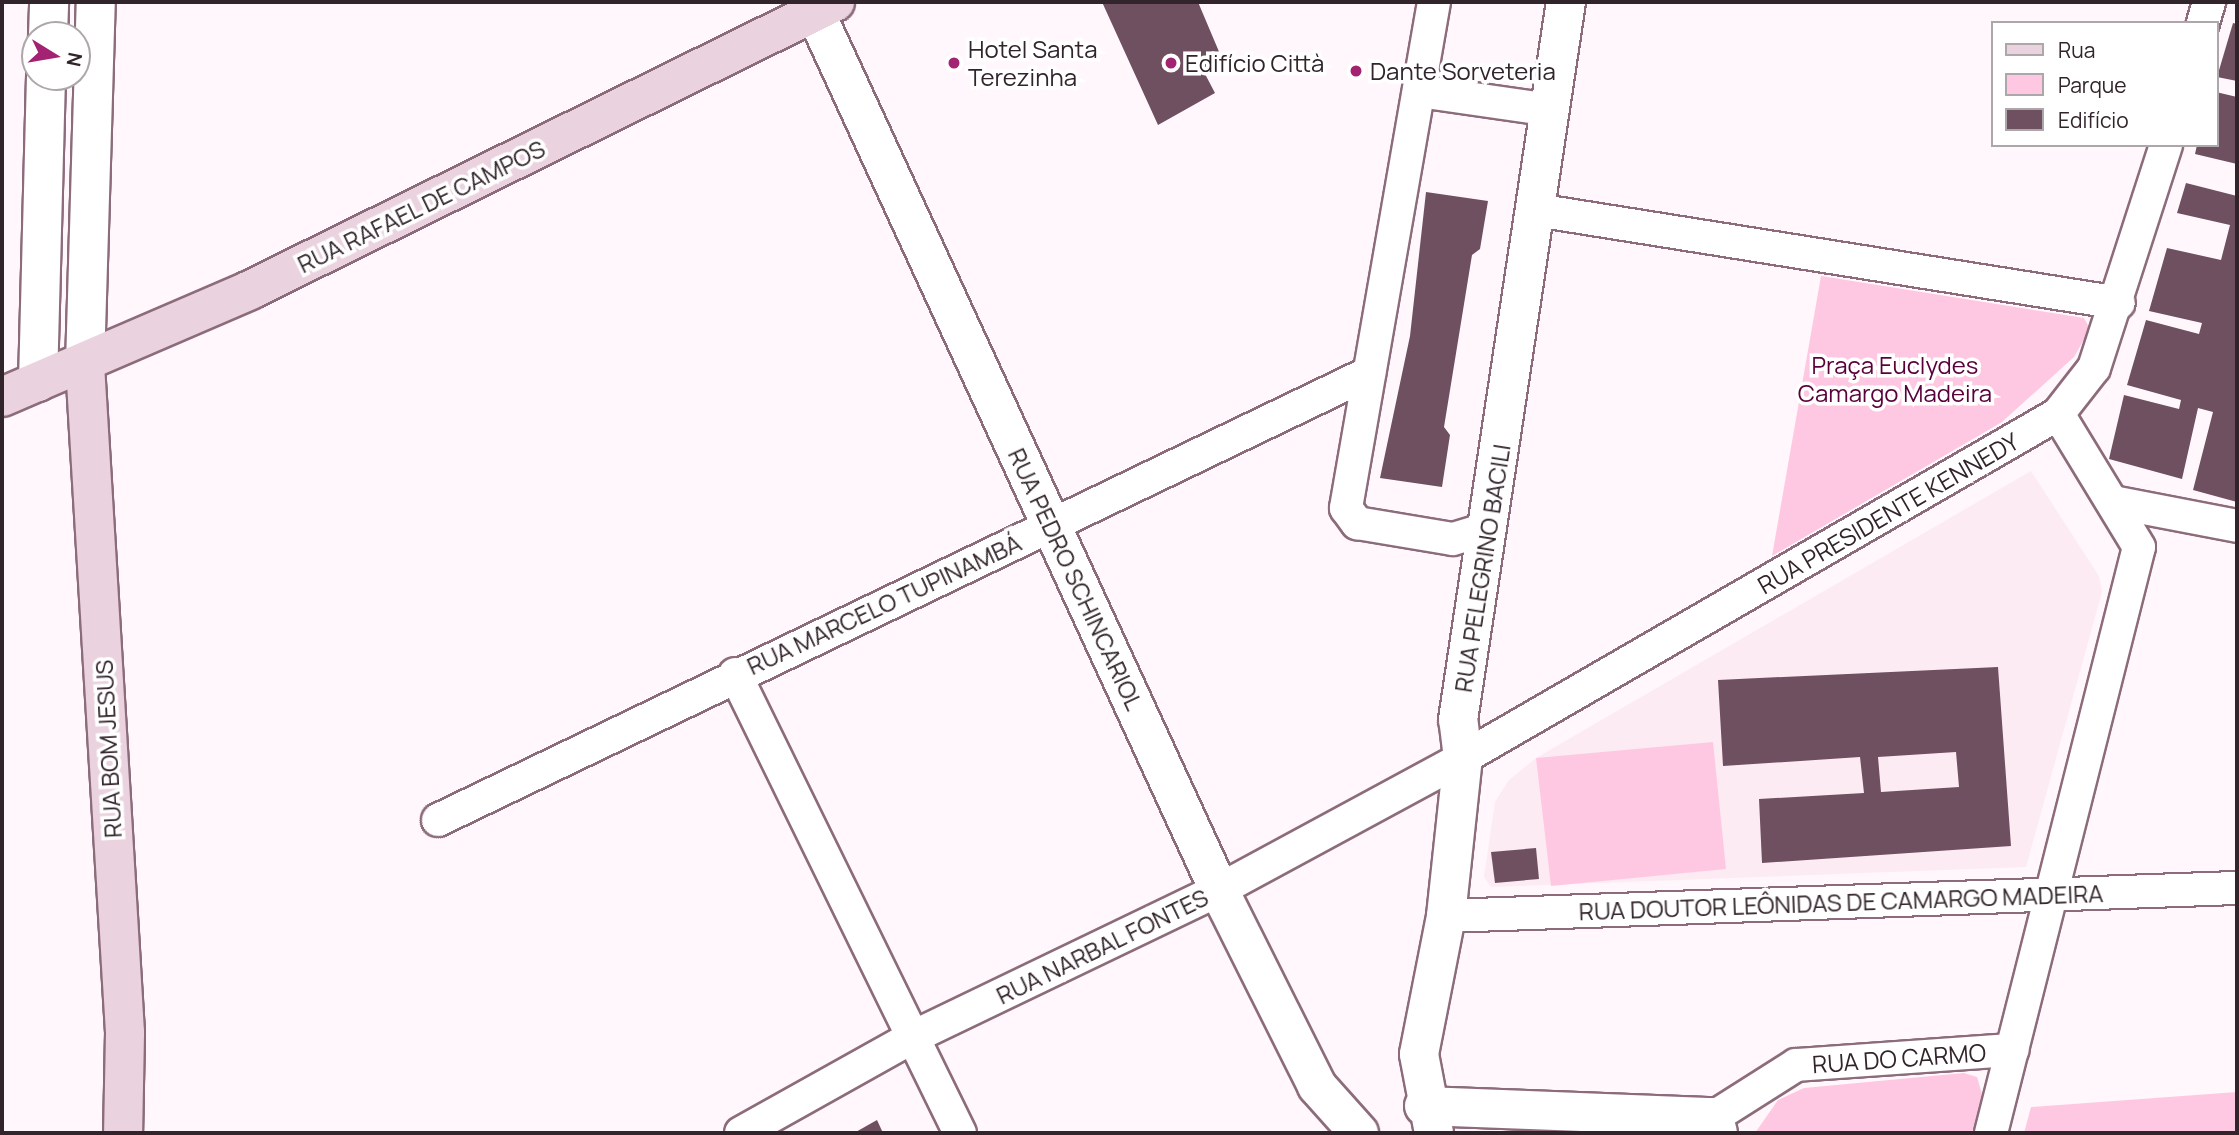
<!DOCTYPE html>
<meta charset="utf-8">
<style>
body{margin:0}
#map{position:relative;width:2239px;height:1135px;overflow:hidden;background:#fff7fb;font-family:Manrope,sans-serif}
div>[style]{position:absolute}
.built>*{inset:0;background:#fdebf3}
.green>*{inset:0;background:#ffc8e2}
.building>*{inset:0;background:#6f5060}
.roads{filter:drop-shadow(2px 0 #8c6c7b) drop-shadow(-2px 0 #8c6c7b) drop-shadow(0 2px #8c6c7b) drop-shadow(0 -2px #8c6c7b)}
.minor>*{height:32px;margin:-16px;padding:0 16px;transform-origin:16px;border-radius:16px;background:#fff}
.tertiary>*{height:38px;margin:-19px;padding:0 19px;transform-origin:19px;border-radius:19px;background:#fff}
.secondary>*{height:38px;margin:-19px;padding:0 19px;transform-origin:19px;border-radius:19px;background:#ead3df}
.dots>*{width:19px;height:19px;translate:-50% -50%;box-sizing:border-box;border:4px solid #fff;border-radius:50%}
span{translate:-50% -50%;white-space:nowrap;text-align:center;line-height:1.15;-webkit-text-stroke:7px #fff;paint-order:stroke}
.poi-label{font-size:24px;color:#31242a}
.left{translate:0 -50%;text-align:left}
.street-label{font-size:24px;color:#31242a}
.park-label{font-size:24px;color:#5a003b}
.frame{position:absolute;inset:0;border:4px solid #31242a;pointer-events:none}
.legend{position:absolute;left:1991px;top:21px;width:228px;height:126px;box-sizing:border-box;background:#fff;border:2px solid #ada7aa;margin:0;padding:9px 12px;list-style:none;font-size:21px;color:#31242a}
.legend li{display:flex;align-items:center;gap:14px;height:35px}
.legend b{width:35px;border:2px solid #ada7aa}
.north{position:absolute;left:21px;top:21px;width:70px;height:70px;box-sizing:border-box;background:#fff;border:2px solid #ada7aa;border-radius:50%;rotate:101deg;font-size:19px;font-weight:700;line-height:28px;text-align:center;color:#31242a}
.north::after{content:'';display:block;margin:auto;width:24px;height:32px;background:#a32272;clip-path:polygon(50% 0,100% 100%,50% 72%,0 100%)}
</style>
<div id="map">
<div class="built">
<div style="clip-path:polygon(2031px 471px,2099px 576px,2102px 592px,2026px 867px,1491px 887px,1484px 877px,1495px 802px,1509px 780px,1536px 758px)"></div>
</div>
<div class="green">
<div style="clip-path:polygon(1821px 276px,2084px 318px,2090px 329px,2074px 357px,2002px 422px,1772px 556px)"></div>
<div style="clip-path:polygon(1713px 742px,1726px 869px,1551px 886px,1536px 758px)"></div>
<div style="clip-path:polygon(1964px 1073px,1977px 1077px,1982px 1094px,1972px 1133px,1755px 1133px,1778px 1100px,1804px 1088px)"></div>
<div style="clip-path:polygon(2237px 1092px,2237px 1133px,2024px 1133px,2031px 1107px)"></div>
</div>
<div class="building">
<div style="clip-path:polygon(1102px 2px,1198px 2px,1220px 54px,1204px 72px,1215px 93px,1158px 125px)"></div>
<div style="clip-path:polygon(2233px 23px,2237px 24px,2237px 81px,2217px 77px)"></div>
<div style="clip-path:polygon(2216px 92px,2237px 97px,2237px 164px,2195px 154px,2197px 145px,2216px 145px)"></div>
<div style="clip-path:polygon(2186px 183px,2237px 196px,2237px 502px,2193px 490px,2213px 412px,2198px 408px,2182px 479px,2109px 459px,2124px 395px,2179px 409px,2181px 400px,2127px 385px,2146px 320px,2199px 334px,2202px 323px,2149px 311px,2167px 248px,2221px 260px,2230px 225px,2177px 213px)"></div>
<div style="clip-path:polygon(1426px 192px,1488px 201px,1480px 249px,1472px 255px,1444px 427px,1450px 435px,1442px 487px,1380px 478px,1410px 336px)"></div>
<div style="clip-path:polygon(evenodd,1998px 667px,2011px 846px,1762px 863px,1759px 799px,1864px 793px,1860px 757px,1723px 766px,1718px 680px,1998px 667px,1956px 752px,1959px 787px,1881px 792px,1878px 757px,1956px 752px)"></div>
<div style="clip-path:polygon(1536px 848px,1539px 879px,1495px 883px,1491px 852px)"></div>
<div style="clip-path:polygon(877px 1120px,883px 1133px,854px 1133px)"></div>
</div>
<div class="roads">
<div class="minor">
<div style="left:1434px;top:2px;width:514px;rotate:99.87deg"></div>
<div style="left:1346px;top:508px;width:19px;rotate:54deg"></div>
<div style="left:1357px;top:523px;width:97px;rotate:9.5deg"></div>
<div style="left:1453px;top:539px;width:38px;rotate:-17deg"></div>
<div style="left:2203px;top:23px;width:22px;rotate:-74deg"></div>
<div style="left:1419px;top:91px;width:133px;rotate:8.2deg"></div>
<div style="left:1536px;top:210px;width:590px;rotate:9.06deg"></div>
<div style="left:2118px;top:503px;width:121px;rotate:10.9deg"></div>
<div style="left:735px;top:674px;width:511px;rotate:63.89deg"></div>
<div style="left:438px;top:820px;width:1033px;rotate:-25.65deg"></div>
<div style="left:1446px;top:916px;width:791px;rotate:-2.03deg"></div>
<div style="left:1714px;top:1117px;width:97px;rotate:-32.4deg"></div>
<div style="left:1796px;top:1065px;width:217px;rotate:-4deg"></div>
<div style="left:741px;top:1133px;width:195px;rotate:-29.2deg"></div>
<div style="left:911px;top:1038px;width:342px;rotate:-25.7deg"></div>
<div style="left:1219px;top:890px;width:277px;rotate:-28.4deg"></div>
<div style="left:1463px;top:758px;width:687px;rotate:-30.03deg"></div>
<div style="left:2058px;top:414px;width:58px;rotate:-52deg"></div>
<div style="left:2094px;top:368px;width:234px;rotate:-72.1deg"></div>
<div style="left:1991px;top:1133px;width:604px;rotate:-75.83deg"></div>
<div style="left:2139px;top:547px;width:156px;rotate:-121.3deg"></div>
</div>
<div class="tertiary">
<div style="left:815px;top:12px;width:966px;rotate:65.29deg"></div>
<div style="left:1219px;top:890px;width:219px;rotate:63.4deg"></div>
<div style="left:1317px;top:1086px;width:63px;rotate:48.2deg"></div>
<div style="left:48px;top:35px;width:33px;rotate:-88deg"></div>
<div style="left:85px;top:365px;width:363px;rotate:-88.3deg"></div>
<div style="left:38px;top:382px;width:305px;rotate:-88.5deg"></div>
<div style="left:1424px;top:1106px;width:290px;rotate:2.2deg"></div>
<div style="left:1714px;top:1117px;width:16px;rotate:76deg"></div>
<div style="left:1434px;top:1133px;width:80px;rotate:-100.8deg"></div>
<div style="left:1419px;top:1054px;width:141px;rotate:-78.9deg"></div>
<div style="left:1446px;top:916px;width:159px;rotate:-83.9deg"></div>
<div style="left:1463px;top:758px;width:38px;rotate:-97deg"></div>
<div style="left:1458px;top:720px;width:726px;rotate:-81.45deg"></div>
</div>
<div class="secondary">
<div style="left:85px;top:365px;width:669px;rotate:86.57deg"></div>
<div style="left:125px;top:1033px;width:100px;rotate:91.1deg"></div>
<div style="left:2px;top:397px;width:270px;rotate:-23.3deg"></div>
<div style="left:250px;top:290px;width:652px;rotate:-26.21deg"></div>
</div>
</div>
<div class="dots">
<div style="left:954px;top:63px;background:#a32272"></div>
<div style="left:1171px;top:63px;background:#a32272"></div>
<div style="left:1356px;top:71px;background:#a32272"></div>
</div>
<div class="poi-label">
<span class="left" style="left:968px;top:63px">Hotel Santa<br>Terezinha</span>
<span class="left" style="left:1185px;top:63px">Edifício Città</span>
<span class="left" style="left:1370px;top:71px">Dante Sorveteria</span>
</div>
<div class="street-label">
<span style="left:421px;top:206px;rotate:-26deg">RUA RAFAEL DE CAMPOS</span>
<span style="left:1888px;top:513px;rotate:-30deg">RUA PRESIDENTE KENNEDY</span>
<span style="left:1482px;top:568px;rotate:-81deg">RUA PELEGRINO BACILI</span>
<span style="left:1076px;top:579px;rotate:65deg">RUA PEDRO SCHINCARIOL</span>
<span style="left:884px;top:604px;rotate:-25deg">RUA MARCELO TUPINAMBÁ</span>
<span style="left:108px;top:749px;rotate:-93deg">RUA BOM JESUS</span>
<span style="left:1841px;top:902px;rotate:-2deg">RUA DOUTOR LEÔNIDAS DE CAMARGO MADEIRA</span>
<span style="left:1102px;top:946px;rotate:-26deg">RUA NARBAL FONTES</span>
<span style="left:1899px;top:1058px;rotate:-4deg">RUA DO CARMO</span>
</div>
<div class="park-label">
<span style="left:1895px;top:379px">Praça Euclydes<br>Camargo Madeira</span>
</div>
<div class="frame"></div>
<ul class="legend">
<li><b style="height:9px;background:#ead3df"></b>Rua</li>
<li><b style="height:19px;background:#ffc8e2"></b>Parque</li>
<li><b style="height:19px;background:#6f5060"></b>Edifício</li>
</ul>
<div class="north">N</div>
</div>
